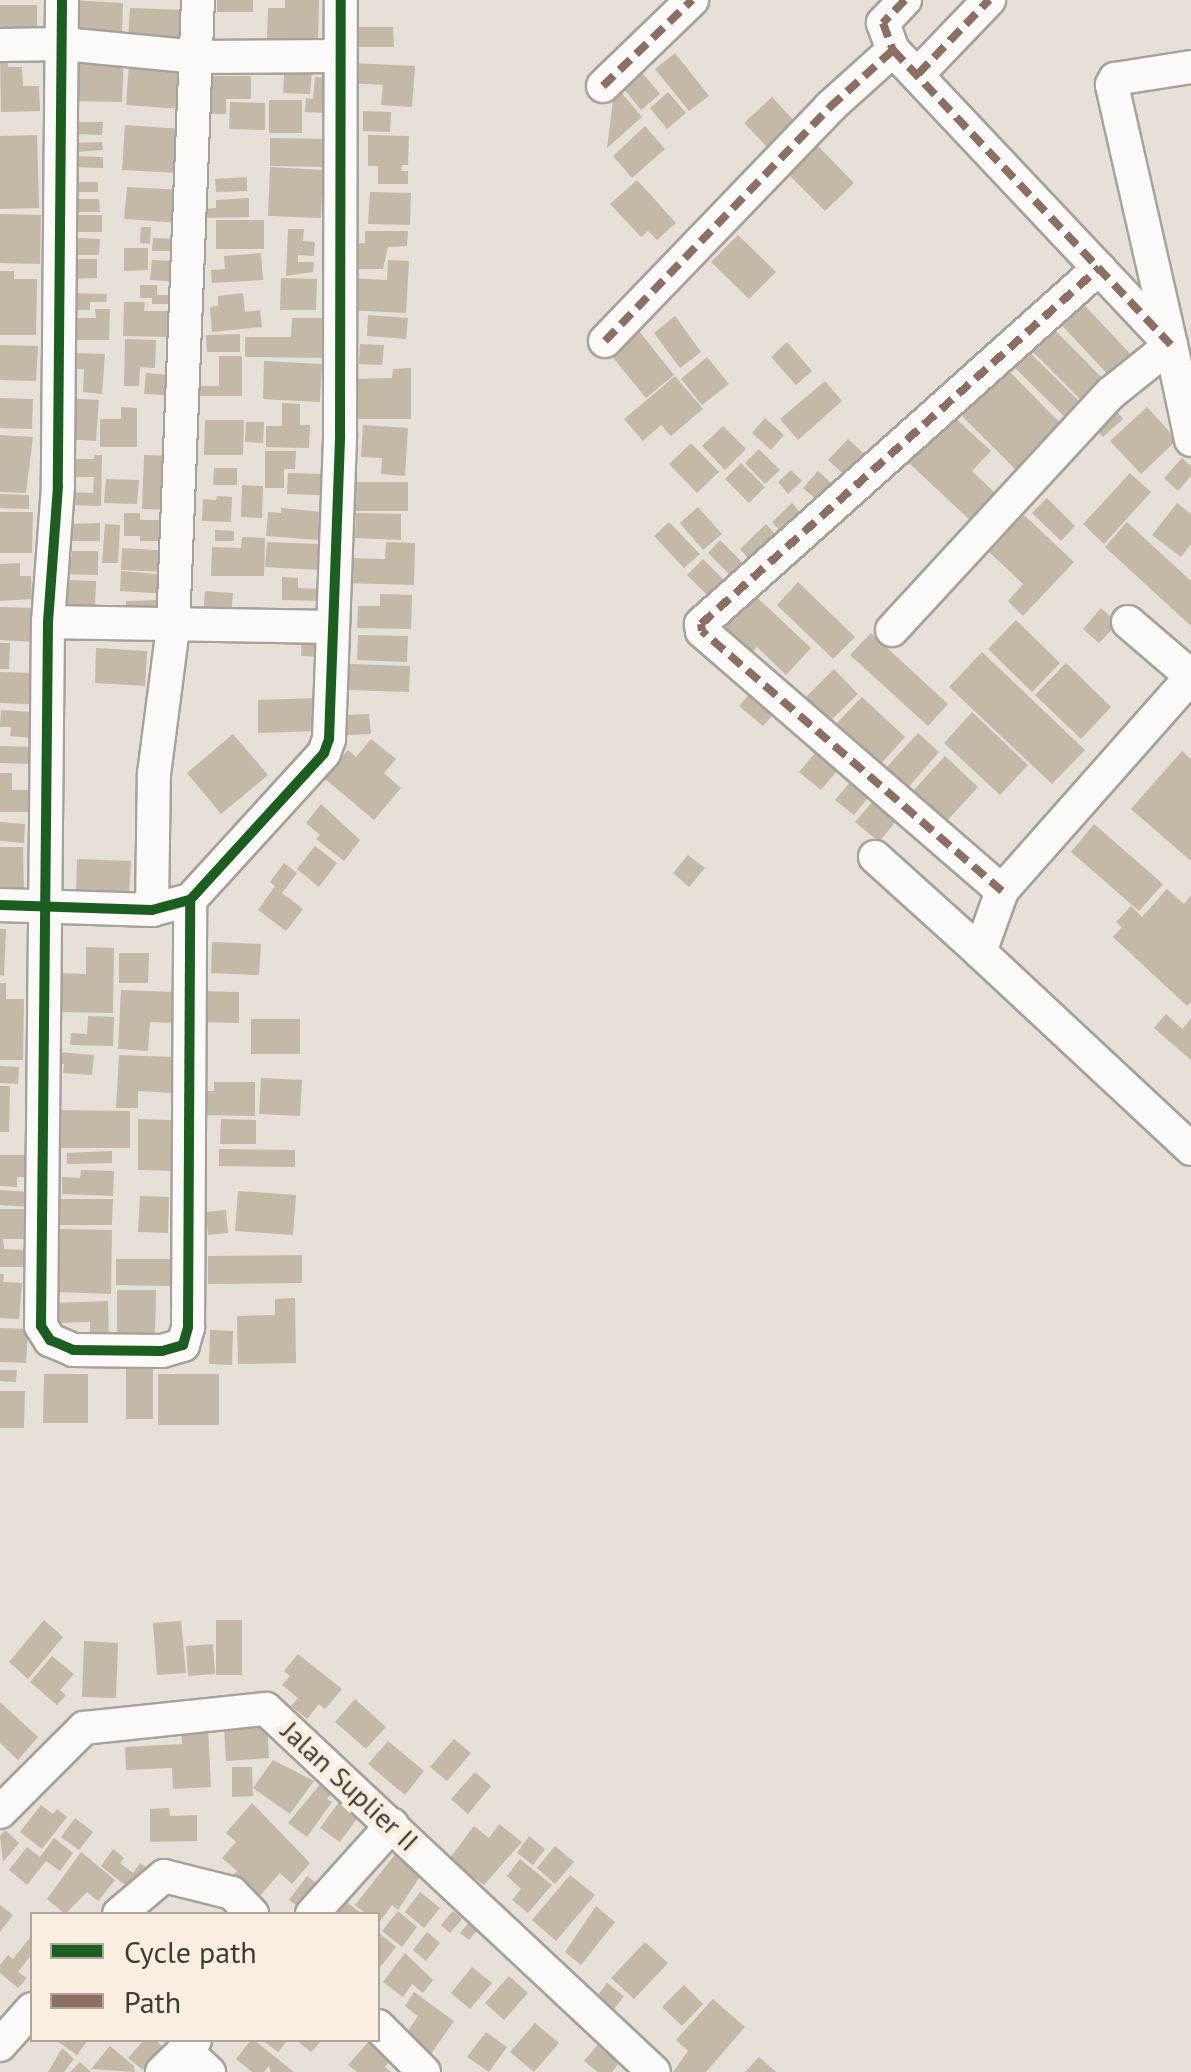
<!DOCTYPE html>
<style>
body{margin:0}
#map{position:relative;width:1191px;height:2072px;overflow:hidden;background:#e6e0d9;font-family:"PT Sans",sans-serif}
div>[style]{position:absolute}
.building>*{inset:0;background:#c4b8a6}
.roads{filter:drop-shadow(2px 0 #a6a19b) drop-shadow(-2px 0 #a6a19b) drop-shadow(0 2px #a6a19b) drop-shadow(0 -2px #a6a19b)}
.street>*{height:32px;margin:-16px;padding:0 16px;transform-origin:16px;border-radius:16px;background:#fbfaf9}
.quiet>*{height:8px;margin-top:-4px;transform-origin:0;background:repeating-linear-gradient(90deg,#8d6e63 0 15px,transparent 0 23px)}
.cycleway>*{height:10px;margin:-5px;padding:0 5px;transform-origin:5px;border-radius:5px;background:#1b5e20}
span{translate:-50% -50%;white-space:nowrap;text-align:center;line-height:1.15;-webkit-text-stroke:10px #f9eee0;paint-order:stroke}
.street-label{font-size:28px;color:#3e3a35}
.legend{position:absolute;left:30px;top:1912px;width:350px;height:130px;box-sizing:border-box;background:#f9eee0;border:2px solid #aea69c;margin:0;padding:12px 18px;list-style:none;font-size:30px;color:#3e3a35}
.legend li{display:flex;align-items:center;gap:20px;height:50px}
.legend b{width:50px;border:2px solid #aea69c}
</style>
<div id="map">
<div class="building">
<div style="clip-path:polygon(69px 0,123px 3px,122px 36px,68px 35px)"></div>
<div style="clip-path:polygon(217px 0,253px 0,253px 12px,217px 12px)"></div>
<div style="clip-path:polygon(285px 0,319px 0,318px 41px,267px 40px,268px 8px,285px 8px)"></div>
<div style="clip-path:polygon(0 5px,37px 5px,37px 37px,0 37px)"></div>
<div style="clip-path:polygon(130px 8px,186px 10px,184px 43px,128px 41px)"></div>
<div style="clip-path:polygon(352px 27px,393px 27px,394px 47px,352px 47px)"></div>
<div style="clip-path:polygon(675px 53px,709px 96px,689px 111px,655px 69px)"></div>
<div style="clip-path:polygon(0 55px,8px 55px,8px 67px,22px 67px,23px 86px,39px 86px,40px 111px,1px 112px)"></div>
<div style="clip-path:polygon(73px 57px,124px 58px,122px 102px,71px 101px)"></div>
<div style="clip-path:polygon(285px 61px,312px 70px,310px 94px,283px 93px)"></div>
<div style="clip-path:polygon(129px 63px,185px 67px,182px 109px,126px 105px)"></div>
<div style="clip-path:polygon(351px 63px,415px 66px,412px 107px,381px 105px,383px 85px,350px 83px)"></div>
<div style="clip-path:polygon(635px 64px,660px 94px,641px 110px,616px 79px)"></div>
<div style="clip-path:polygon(210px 76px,251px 76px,251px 99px,226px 99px,226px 114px,210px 114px)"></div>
<div style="clip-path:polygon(315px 77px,327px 78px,325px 113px,305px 112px,306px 98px,313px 99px)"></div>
<div style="clip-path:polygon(615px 85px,642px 117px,607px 148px)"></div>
<div style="clip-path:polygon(668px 92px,686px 113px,667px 129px,650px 108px)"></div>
<div style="clip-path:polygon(772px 97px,797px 124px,770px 150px,744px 123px)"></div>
<div style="clip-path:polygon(269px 100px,302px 100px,302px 133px,269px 133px)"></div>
<div style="clip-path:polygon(230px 102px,265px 103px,265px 130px,229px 129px)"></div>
<div style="clip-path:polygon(363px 111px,391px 112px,390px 132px,363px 131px)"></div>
<div style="clip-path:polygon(77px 122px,103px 122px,102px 135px,77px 134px)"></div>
<div style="clip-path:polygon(125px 125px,182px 129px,179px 173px,122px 170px)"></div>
<div style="clip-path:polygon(645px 126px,665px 149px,632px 178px,613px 156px)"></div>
<div style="clip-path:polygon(37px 135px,39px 208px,0 209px,0 136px)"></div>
<div style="clip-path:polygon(368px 135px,409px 136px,408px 165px,402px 165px,401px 171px,408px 171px,408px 184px,378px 184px,378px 166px,368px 166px)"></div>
<div style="clip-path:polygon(809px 137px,854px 183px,825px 211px,780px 166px)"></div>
<div style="clip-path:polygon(270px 138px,331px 139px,330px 167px,270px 166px)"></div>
<div style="clip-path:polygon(102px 142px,103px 150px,76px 152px,76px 143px)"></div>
<div style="clip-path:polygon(72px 156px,103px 157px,103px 168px,71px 167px)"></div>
<div style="clip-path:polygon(270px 167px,323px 170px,321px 218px,268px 216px)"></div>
<div style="clip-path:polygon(247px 177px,247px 191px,216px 192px,215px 179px)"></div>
<div style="clip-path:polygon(637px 180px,676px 223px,657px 240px,648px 231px,641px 237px,610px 204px)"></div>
<div style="clip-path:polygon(78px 182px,98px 182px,98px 192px,78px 192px)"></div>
<div style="clip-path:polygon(127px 187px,184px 190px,181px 223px,124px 219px)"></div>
<div style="clip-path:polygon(370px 192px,411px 193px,410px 225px,368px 224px)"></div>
<div style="clip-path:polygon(249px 198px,249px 217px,204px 218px,204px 209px,216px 208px,216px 200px)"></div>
<div style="clip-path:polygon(71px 199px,99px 199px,100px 212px,71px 212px)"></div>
<div style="clip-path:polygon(0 214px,41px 215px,40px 264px,0 263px)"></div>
<div style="clip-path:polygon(68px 215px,102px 215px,102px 232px,67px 232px)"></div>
<div style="clip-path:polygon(216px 220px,264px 220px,264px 249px,216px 249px)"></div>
<div style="clip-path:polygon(141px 227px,151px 227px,150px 244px,140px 243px)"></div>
<div style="clip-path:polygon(288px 229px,304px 229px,303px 241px,315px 242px,314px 256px,298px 255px,298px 262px,314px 262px,313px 272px,286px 276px)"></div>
<div style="clip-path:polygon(365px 231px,408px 231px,407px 246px,388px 247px,383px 269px,348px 269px,348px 244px,365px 243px)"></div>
<div style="clip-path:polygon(738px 235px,776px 272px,749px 299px,711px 262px)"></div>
<div style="clip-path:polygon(78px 238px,100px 239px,99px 255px,77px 255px)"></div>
<div style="clip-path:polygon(153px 238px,179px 239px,178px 251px,152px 251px)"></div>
<div style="clip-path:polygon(124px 248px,148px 248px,148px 270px,124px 271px)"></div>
<div style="clip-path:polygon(261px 253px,263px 280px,212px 283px,211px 270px,225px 269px,224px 256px)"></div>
<div style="clip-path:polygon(76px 259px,97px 259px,97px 278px,67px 279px,66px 267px,76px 267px)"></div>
<div style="clip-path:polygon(152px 260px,171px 261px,171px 268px,181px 269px,180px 282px,150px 280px)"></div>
<div style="clip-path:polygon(388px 260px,409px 261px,406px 313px,348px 310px,350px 278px,387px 280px)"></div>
<div style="clip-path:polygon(0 271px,14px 271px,14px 279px,37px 279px,36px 335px,0 335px)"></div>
<div style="clip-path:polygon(281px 278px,317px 279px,316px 310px,280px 310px)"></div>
<div style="clip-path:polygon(140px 285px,157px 285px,157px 295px,172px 295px,172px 304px,152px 304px,152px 298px,140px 298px)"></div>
<div style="clip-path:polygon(69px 293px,107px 294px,106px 302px,90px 302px,90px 310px,69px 310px)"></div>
<div style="clip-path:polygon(243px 293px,245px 312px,260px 310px,262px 327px,212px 332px,210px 307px,218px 306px,218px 296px)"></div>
<div style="clip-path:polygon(1074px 294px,1136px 360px,1114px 381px,1052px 315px)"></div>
<div style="clip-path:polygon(124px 302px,145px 302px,144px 311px,174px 311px,173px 337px,123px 336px)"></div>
<div style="clip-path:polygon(95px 309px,110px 309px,109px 340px,63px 340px,76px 318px,96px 318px)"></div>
<div style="clip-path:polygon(368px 315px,408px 318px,406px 339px,367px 336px)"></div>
<div style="clip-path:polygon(675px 316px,701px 352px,680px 368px,654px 333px)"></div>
<div style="clip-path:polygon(292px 318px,327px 318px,326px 358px,245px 357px,245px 337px,291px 337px)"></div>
<div style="clip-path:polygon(1050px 325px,1110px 386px,1088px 407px,1028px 347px)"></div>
<div style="clip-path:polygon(639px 331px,674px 375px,646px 398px,610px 354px)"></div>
<div style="clip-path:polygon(240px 334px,240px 352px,207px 352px,206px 335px)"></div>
<div style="clip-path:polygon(125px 339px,156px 340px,155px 368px,140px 367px,139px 386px,124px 386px)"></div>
<div style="clip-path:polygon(787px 342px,812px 371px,796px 385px,771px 357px)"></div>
<div style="clip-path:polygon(360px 344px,384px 345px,382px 365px,359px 364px)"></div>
<div style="clip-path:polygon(0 345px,38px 346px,36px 381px,0 380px)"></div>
<div style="clip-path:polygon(1025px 348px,1088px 410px,1073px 425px,1011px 364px)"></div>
<div style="clip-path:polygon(75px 353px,105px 354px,102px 394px,83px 392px,84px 369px,74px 369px)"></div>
<div style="clip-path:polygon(219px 356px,242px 356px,242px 396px,200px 396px,200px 386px,219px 386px)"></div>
<div style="clip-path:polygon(707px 357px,729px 384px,702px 405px,681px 379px)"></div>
<div style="clip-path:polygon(264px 361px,322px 364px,320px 402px,263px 399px)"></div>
<div style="clip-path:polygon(411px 368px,411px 419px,356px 419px,355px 379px,392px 378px,393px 369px)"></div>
<div style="clip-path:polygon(1006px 368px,1066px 429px,1020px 474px,960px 414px)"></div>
<div style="clip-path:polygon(146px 373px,169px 375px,180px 396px,144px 394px)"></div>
<div style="clip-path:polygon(675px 376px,703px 409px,671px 436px,661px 425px,643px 441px,624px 419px)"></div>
<div style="clip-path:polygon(825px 381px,842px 401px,798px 440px,780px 419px)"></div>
<div style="clip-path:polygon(0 398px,33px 399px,32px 429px,0 428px)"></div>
<div style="clip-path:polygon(65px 398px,99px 400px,96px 441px,62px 439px)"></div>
<div style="clip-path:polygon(282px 403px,300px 404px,300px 425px,310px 425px,309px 448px,266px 447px,266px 426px,282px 426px)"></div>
<div style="clip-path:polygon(121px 407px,137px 408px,137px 447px,100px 447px,100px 419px,121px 419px)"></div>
<div style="clip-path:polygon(1113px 407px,1123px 419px,1103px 437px,1093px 426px)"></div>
<div style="clip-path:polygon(1147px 407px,1177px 440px,1141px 474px,1110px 441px)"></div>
<div style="clip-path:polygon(953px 416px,991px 451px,972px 471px,998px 496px,973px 523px,909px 463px)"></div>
<div style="clip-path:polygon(765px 418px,784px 435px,771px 450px,752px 433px)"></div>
<div style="clip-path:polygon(205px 420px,244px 420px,243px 455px,204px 455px)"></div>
<div style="clip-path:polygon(246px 422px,264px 422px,263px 443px,245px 442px)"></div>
<div style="clip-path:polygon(363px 425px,408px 428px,405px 476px,381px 474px,382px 458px,361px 457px)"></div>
<div style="clip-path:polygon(723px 426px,746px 449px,725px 470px,702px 446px)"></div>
<div style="clip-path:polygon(0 435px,33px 437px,26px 493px,0 492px)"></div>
<div style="clip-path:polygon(848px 439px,872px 461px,852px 482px,828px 460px)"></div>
<div style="clip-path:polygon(691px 443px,719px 472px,697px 493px,669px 464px)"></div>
<div style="clip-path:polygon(759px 449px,780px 470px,765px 484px,745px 463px)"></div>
<div style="clip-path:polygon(265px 451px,296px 451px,295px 469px,284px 469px,284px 488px,265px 488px)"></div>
<div style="clip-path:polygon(94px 455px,102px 455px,101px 506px,64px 505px,64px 492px,93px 493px,94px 477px,62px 477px,62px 459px,94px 459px)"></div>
<div style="clip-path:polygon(144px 455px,179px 456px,177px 510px,142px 509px)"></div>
<div style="clip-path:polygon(1182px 458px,1191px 466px,1191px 476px,1178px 491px,1164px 478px)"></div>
<div style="clip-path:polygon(741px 463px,765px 487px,749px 503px,725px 479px)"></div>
<div style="clip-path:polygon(214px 468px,237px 468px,237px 485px,213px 485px)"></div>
<div style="clip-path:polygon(791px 470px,802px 481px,788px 494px,778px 482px)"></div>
<div style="clip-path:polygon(818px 471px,839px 490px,824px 506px,803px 488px)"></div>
<div style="clip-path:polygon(288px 473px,322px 474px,321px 495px,287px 494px)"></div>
<div style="clip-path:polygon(1130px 473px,1151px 492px,1104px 544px,1083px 524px)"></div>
<div style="clip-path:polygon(106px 479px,139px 480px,137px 504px,104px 503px)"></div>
<div style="clip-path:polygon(350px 482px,408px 482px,408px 511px,350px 511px)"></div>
<div style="clip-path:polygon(242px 485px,263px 486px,262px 518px,241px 517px)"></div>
<div style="clip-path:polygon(0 494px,29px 495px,29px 509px,0 508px)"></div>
<div style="clip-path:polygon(217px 496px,232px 497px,231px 522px,202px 521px,203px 499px,216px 500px)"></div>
<div style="clip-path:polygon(1047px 498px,1075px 526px,1061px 541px,1032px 513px)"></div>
<div style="clip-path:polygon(792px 503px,808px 522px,789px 540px,772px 522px)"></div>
<div style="clip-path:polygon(1177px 503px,1191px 514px,1191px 544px,1181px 557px,1152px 535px)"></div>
<div style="clip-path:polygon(698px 507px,722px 534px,703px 550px,680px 523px)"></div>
<div style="clip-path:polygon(281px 508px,322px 512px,320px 540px,266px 536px,268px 512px,281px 513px)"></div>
<div style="clip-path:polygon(0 512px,33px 512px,32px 553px,0 553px)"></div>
<div style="clip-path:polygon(124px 513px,140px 513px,140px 520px,169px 520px,168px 541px,140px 541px,140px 536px,124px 536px)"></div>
<div style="clip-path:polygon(356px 513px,401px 514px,401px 540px,355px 538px)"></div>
<div style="clip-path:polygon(1024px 515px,1074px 562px,1023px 616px,1008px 601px,1023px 584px,989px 552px)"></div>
<div style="clip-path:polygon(669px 522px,700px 554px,684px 568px,654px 536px)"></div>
<div style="clip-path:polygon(1127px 522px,1191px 581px,1191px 626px,1105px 547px)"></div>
<div style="clip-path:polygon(100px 523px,100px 541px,69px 541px,70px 524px)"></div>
<div style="clip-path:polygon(105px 524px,120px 525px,118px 563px,102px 563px)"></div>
<div style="clip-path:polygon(766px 524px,783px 543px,756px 567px,740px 549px)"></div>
<div style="clip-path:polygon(215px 530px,234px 531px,234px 541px,215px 541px)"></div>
<div style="clip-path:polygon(242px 537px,265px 538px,264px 576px,211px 576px,212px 547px,241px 548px)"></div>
<div style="clip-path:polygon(720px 540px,749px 569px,736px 581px,708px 553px)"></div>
<div style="clip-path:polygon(267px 542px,320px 544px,319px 570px,265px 567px)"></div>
<div style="clip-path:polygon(386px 542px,415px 543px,414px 585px,345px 583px,346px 558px,385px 559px)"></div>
<div style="clip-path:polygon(122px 548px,174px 551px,166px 572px,121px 570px)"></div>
<div style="clip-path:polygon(72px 551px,98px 551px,98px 575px,61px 574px,61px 557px,72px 557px)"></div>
<div style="clip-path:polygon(703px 559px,731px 587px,715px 603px,687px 575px)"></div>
<div style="clip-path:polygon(20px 563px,20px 576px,31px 576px,32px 599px,0 601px,0 564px)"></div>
<div style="clip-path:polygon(121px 571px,169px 575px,168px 594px,120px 591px)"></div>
<div style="clip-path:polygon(282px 577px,298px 578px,298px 588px,320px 589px,319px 601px,282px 600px)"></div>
<div style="clip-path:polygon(66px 580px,96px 581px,95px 608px,66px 607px)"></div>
<div style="clip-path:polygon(798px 582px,855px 637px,833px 659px,777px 605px)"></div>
<div style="clip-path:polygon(748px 589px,811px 648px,786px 675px,757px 647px,750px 655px,716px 624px)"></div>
<div style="clip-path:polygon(205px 591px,233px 593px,231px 618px,203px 615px)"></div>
<div style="clip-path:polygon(380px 594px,412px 595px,411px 629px,357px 628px,358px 606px,380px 606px)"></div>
<div style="clip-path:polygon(164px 600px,165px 614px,126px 616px,126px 601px)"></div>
<div style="clip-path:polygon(0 607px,36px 608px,35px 642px,0 640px)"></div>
<div style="clip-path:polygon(1101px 608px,1118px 623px,1099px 643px,1083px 629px)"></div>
<div style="clip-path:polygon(1016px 620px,1060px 663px,1032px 692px,988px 649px)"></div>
<div style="clip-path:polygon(302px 632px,323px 633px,322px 657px,301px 656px)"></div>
<div style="clip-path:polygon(871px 633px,948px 704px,928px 726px,850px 655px)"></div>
<div style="clip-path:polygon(358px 635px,408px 636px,407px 662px,357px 660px)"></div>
<div style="clip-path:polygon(0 643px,10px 643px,9px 669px,0 669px)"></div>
<div style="clip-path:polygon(96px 648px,147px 651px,145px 686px,95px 683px)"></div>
<div style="clip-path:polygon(982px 652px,1085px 750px,1052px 784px,949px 687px)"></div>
<div style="clip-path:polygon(1066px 663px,1111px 707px,1081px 739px,1035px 695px)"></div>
<div style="clip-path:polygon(348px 664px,410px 666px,409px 692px,347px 690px)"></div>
<div style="clip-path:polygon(834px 669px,858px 694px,823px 728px,799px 704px)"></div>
<div style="clip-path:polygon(0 672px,31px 673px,29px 704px,0 703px)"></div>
<div style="clip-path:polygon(753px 690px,777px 710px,763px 726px,739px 706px)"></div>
<div style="clip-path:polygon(862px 697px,905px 737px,877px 768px,833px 727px)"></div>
<div style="clip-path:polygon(317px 698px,318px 731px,258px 733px,258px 700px)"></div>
<div style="clip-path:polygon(1px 710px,33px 712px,32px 738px,10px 736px,11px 727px,0 727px)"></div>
<div style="clip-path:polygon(972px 712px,1028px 765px,1000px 795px,944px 743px)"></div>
<div style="clip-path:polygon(369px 714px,371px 734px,346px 735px,345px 715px)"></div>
<div style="clip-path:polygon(918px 733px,939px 752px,907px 789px,885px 769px)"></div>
<div style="clip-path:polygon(233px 734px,268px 775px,221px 814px,187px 773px)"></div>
<div style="clip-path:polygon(371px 739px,396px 759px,384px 773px,401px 788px,374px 820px,324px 778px,348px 750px,356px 757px)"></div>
<div style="clip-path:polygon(0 746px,33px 747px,32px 764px,0 763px)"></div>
<div style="clip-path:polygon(820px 747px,842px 765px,821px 790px,799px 772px)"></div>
<div style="clip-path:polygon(1182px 751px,1191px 759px,1191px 861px,1131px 809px)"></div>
<div style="clip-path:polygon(945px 756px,978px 787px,945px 823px,911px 793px)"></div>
<div style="clip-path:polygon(0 773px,12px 773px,12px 790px,37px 790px,37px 812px,0 812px)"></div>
<div style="clip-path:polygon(852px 780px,870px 795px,854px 815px,835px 800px)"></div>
<div style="clip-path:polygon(873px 801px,897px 820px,879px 842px,855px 822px)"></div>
<div style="clip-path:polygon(321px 804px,360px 840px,344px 861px,316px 839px,320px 835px,306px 823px)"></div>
<div style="clip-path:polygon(0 822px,25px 824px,24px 843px,0 841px)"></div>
<div style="clip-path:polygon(1094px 824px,1163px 884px,1139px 911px,1071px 852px)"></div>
<div style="clip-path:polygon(315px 846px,337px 863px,319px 887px,297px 869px)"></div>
<div style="clip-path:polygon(0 847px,23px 847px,24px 894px,0 894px)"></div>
<div style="clip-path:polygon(688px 855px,705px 868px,689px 887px,673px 873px)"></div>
<div style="clip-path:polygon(77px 859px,131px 861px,129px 897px,76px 896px)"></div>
<div style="clip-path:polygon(284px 863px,297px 873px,282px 893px,303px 909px,286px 931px,258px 910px,275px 886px,270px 882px)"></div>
<div style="clip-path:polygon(1167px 889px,1184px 904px,1191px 895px,1191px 1002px,1187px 1006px,1113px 937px,1122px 927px,1116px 922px,1131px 906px,1142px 917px)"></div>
<div style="clip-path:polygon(0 929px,6px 929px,4px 976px,0 975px)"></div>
<div style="clip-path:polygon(212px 942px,261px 944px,259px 975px,211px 973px)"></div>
<div style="clip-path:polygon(86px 947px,114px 948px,113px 1013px,57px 1012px,59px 973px,86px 974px)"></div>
<div style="clip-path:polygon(119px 953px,149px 953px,148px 983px,119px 983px)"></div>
<div style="clip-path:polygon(0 983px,6px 983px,6px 999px,24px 999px,23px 1060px,0 1060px)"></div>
<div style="clip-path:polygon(121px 990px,175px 992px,173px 1023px,150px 1022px,148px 1051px,118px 1049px)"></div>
<div style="clip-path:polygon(201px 991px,239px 992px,239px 1023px,201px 1022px)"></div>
<div style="clip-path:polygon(1166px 1014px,1182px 1029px,1191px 1019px,1191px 1060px,1154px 1028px)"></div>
<div style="clip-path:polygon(88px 1016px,114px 1017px,113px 1046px,70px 1045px,71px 1033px,87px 1034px)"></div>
<div style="clip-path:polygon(251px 1019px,300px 1019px,300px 1054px,251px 1054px)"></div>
<div style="clip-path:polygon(58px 1052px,94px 1055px,92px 1075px,63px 1073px,64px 1064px,57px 1064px)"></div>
<div style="clip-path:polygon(119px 1055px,174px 1057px,173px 1093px,138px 1091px,138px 1108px,116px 1108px)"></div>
<div style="clip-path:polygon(0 1066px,19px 1067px,18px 1084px,0 1083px)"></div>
<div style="clip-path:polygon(261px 1078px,302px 1080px,300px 1116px,259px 1114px)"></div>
<div style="clip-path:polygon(214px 1082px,255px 1082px,255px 1116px,199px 1115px,199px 1091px,214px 1091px)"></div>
<div style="clip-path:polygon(0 1086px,10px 1086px,9px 1132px,0 1132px)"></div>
<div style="clip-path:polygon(59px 1110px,130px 1111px,130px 1148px,59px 1148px)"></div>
<div style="clip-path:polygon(138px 1119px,173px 1120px,172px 1171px,138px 1170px)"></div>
<div style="clip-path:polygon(221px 1119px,256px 1120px,256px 1144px,220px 1144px)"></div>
<div style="clip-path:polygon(219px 1149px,295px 1150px,295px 1167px,219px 1166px)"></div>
<div style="clip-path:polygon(112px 1151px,112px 1163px,67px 1164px,67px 1153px)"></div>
<div style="clip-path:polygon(0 1155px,26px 1155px,25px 1167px,33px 1168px,33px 1177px,17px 1177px,17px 1187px,0 1186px)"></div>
<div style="clip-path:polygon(81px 1170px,114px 1171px,113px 1196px,62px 1194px,62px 1177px,80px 1178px)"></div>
<div style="clip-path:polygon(0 1190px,31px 1192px,30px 1207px,0 1205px)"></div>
<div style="clip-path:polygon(238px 1191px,296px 1195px,293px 1235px,235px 1231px)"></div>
<div style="clip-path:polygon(140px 1196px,169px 1197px,168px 1233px,138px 1232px)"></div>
<div style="clip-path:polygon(53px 1199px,113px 1199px,112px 1225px,52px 1225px)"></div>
<div style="clip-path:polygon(0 1209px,32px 1209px,32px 1239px,3px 1239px,4px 1249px,29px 1250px,29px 1267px,0 1267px)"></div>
<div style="clip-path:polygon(226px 1210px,228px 1233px,208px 1235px,206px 1212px)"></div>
<div style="clip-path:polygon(60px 1229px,112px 1230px,111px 1294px,58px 1292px)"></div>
<div style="clip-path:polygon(302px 1255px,302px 1283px,208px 1284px,208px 1256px)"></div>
<div style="clip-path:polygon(116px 1259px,171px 1259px,170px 1286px,116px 1285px)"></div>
<div style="clip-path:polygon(0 1274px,4px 1274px,3px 1282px,22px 1283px,19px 1319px,0 1318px)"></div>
<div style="clip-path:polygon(117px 1290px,156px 1290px,155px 1333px,117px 1333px)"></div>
<div style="clip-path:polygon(295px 1298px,296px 1363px,238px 1364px,237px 1316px,275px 1315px,275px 1299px)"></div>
<div style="clip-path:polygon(108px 1301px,109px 1335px,90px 1336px,90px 1322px,55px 1323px,55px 1303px)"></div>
<div style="clip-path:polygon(0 1328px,28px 1329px,26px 1363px,0 1362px)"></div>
<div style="clip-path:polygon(210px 1330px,233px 1331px,232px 1365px,209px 1364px)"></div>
<div style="clip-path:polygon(126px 1369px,153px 1369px,153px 1419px,126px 1419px)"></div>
<div style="clip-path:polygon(0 1370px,17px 1370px,16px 1382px,0 1381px)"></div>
<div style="clip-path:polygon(44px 1374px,88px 1374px,88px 1423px,43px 1423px)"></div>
<div style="clip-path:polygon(158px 1374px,219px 1374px,219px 1425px,158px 1425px)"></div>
<div style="clip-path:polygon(0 1391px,25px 1391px,24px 1428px,0 1428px)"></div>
<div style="clip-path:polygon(44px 1620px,63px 1637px,28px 1679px,9px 1662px)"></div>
<div style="clip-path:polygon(216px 1620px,242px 1620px,242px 1675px,216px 1675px)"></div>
<div style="clip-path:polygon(181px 1621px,186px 1673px,157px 1675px,153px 1623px)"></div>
<div style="clip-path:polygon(84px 1641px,118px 1643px,116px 1698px,82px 1697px)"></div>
<div style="clip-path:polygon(213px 1644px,215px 1674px,188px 1676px,186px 1646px)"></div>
<div style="clip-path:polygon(298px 1654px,342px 1689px,325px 1709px,319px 1704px,307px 1719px,291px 1706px,298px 1698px,282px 1685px,290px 1676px,284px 1671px)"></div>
<div style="clip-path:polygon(52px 1656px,74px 1674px,60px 1690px,66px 1695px,57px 1705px,30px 1682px)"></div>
<div style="clip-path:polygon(355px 1699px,386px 1727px,366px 1749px,335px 1722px)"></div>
<div style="clip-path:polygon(0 1702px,38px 1737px,18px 1760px,0 1743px)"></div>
<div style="clip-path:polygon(267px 1722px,269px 1758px,226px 1761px,224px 1724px)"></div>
<div style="clip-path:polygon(208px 1728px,211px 1787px,173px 1789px,172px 1768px,126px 1770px,125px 1747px,182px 1744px,181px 1730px)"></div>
<div style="clip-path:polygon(454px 1739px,471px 1753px,447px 1781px,430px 1767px)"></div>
<div style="clip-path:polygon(388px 1741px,424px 1771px,405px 1795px,368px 1764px)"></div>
<div style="clip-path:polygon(273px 1760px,314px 1781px,290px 1814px,253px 1788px)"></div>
<div style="clip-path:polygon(232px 1767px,252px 1767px,253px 1796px,232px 1797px)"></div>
<div style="clip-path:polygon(475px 1772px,491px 1786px,468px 1814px,451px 1799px)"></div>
<div style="clip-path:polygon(322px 1782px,334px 1790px,327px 1799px,332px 1802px,307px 1837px,288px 1823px)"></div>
<div style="clip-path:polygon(339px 1802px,359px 1816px,340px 1842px,320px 1828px)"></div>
<div style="clip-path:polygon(252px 1803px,310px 1863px,292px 1884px,280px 1873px,257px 1899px,231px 1877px,237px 1871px,222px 1858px,236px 1842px,226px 1833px)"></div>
<div style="clip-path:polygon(41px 1805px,53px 1814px,57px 1809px,67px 1817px,42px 1849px,20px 1832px)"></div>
<div style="clip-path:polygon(169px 1808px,170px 1816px,197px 1815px,197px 1841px,150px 1842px,150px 1809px)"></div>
<div style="clip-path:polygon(75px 1818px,93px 1832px,79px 1850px,61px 1837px)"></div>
<div style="clip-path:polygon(499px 1824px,522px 1842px,484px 1885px,449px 1859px,474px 1826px,489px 1838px)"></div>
<div style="clip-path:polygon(5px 1830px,19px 1843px,3px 1862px,0 1836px)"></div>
<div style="clip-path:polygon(529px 1836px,545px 1849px,533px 1865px,517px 1853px)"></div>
<div style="clip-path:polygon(54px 1838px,73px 1853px,60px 1871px,46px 1861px,27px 1885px,9px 1870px,27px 1847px,40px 1857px)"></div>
<div style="clip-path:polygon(555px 1846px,574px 1862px,555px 1884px,537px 1868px)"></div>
<div style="clip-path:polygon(401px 1847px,426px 1867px,398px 1910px,392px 1905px,378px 1924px,378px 1914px,366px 1914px,355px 1905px)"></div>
<div style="clip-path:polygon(113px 1849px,124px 1858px,120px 1863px,133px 1873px,140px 1863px,152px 1871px,135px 1893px,101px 1866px)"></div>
<div style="clip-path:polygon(81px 1852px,115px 1880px,98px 1901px,87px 1892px,65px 1914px,47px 1899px)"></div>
<div style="clip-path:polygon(520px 1859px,552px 1885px,528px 1913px,512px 1900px,521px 1889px,507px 1876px)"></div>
<div style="clip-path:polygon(570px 1875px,595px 1895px,556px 1941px,532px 1920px)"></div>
<div style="clip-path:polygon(307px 1876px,325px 1890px,307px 1914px,289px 1900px)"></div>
<div style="clip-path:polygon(420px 1892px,440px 1908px,424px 1928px,405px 1912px)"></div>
<div style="clip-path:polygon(347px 1902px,362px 1914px,337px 1914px)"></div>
<div style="clip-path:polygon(0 1905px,13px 1915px,0 1932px)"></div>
<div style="clip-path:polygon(596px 1906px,615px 1922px,581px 1965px,565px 1952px)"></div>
<div style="clip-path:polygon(398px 1911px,417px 1927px,402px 1947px,382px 1931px)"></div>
<div style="clip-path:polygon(453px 1911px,462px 1919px,450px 1933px,441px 1925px)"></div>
<div style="clip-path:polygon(472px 1919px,481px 1926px,469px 1940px,460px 1933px)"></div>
<div style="clip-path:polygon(378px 1932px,396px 1947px,381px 1966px,378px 1964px)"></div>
<div style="clip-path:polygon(427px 1932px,440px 1943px,426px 1961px,413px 1950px)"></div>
<div style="clip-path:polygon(32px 1935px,32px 1954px,18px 1972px,27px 1978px,18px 1988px,0 1973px,0 1965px,8px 1955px,13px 1959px)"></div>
<div style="clip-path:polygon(645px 1942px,668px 1963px,634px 1999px,611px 1978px)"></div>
<div style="clip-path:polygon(405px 1953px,433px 1980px,423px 1993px,412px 1984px,403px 1997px,383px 1982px)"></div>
<div style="clip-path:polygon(472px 1967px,492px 1983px,470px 2009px,451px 1993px)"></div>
<div style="clip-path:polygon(509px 1976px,528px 1993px,504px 2020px,485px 2003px)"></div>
<div style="clip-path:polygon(607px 1983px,624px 1996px,612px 2012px,595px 1999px)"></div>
<div style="clip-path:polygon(684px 1985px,703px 2004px,682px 2026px,662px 2007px)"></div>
<div style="clip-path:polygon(414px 1992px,454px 2021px,431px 2054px,405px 2035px,418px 2016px,405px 2006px)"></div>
<div style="clip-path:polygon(713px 1999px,745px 2027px,706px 2072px,673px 2072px,688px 2051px,676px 2040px)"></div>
<div style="clip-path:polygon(535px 2023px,559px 2043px,534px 2072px,510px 2052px)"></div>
<div style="clip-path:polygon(486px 2032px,507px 2047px,489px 2072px,467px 2057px)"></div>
<div style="clip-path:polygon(56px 2040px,88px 2040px,77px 2055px)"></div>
<div style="clip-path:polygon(144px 2040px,155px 2040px,163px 2047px,143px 2070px,128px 2058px)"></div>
<div style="clip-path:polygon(251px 2040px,254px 2040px,294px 2072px,271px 2072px,269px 2066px,264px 2072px,252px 2072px,236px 2059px)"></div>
<div style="clip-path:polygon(262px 2040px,288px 2040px,278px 2052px)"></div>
<div style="clip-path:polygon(296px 2040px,322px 2040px,311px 2052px)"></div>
<div style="clip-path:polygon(370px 2040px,396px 2054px,385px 2067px,391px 2072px,357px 2072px,348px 2065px)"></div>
<div style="clip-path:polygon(600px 2042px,622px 2058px,612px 2072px,598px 2072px,584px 2061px)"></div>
<div style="clip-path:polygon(110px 2046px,134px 2066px,135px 2072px,91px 2069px)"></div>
<div style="clip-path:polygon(62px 2048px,74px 2059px,64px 2072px,48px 2072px)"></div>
<div style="clip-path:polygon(759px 2057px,776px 2072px,745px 2072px)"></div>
<div style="clip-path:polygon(80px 2062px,91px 2072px,70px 2072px)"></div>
</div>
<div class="roads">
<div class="street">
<div style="left:62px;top:0;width:486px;rotate:90.5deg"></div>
<div style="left:58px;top:486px;width:136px;rotate:94.2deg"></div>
<div style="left:48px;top:622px;width:704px;rotate:90.57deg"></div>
<div style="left:41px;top:1326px;width:17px;rotate:57deg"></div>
<div style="left:50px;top:1340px;width:25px;rotate:23deg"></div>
<div style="left:73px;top:1350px;width:89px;rotate:0.6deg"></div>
<div style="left:162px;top:1351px;width:22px;rotate:-16deg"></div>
<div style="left:183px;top:1345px;width:19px;rotate:-74deg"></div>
<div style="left:188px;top:1327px;width:427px;rotate:-89.7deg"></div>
<div style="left:905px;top:0;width:32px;rotate:134deg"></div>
<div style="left:883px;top:23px;width:29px;rotate:70deg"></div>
<div style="left:893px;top:50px;width:405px;rotate:46.7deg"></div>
<div style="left:1171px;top:345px;width:97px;rotate:78.1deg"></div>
<div style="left:0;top:45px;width:63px;rotate:-0.9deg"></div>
<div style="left:63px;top:44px;width:136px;rotate:5.5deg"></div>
<div style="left:198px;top:57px;width:142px;rotate:-0.4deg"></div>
<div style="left:918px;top:74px;width:103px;rotate:-46.2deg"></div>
<div style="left:603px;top:86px;width:124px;rotate:-44deg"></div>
<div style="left:605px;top:341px;width:325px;rotate:-46.1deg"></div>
<div style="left:830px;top:107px;width:85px;rotate:-42.1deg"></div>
<div style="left:48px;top:622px;width:284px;rotate:1deg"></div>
<div style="left:1128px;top:622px;width:83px;rotate:40.6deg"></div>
<div style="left:892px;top:630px;width:323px;rotate:-47.3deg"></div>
<div style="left:1111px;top:393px;width:77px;rotate:-38.7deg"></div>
<div style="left:1171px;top:345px;width:267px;rotate:-102.8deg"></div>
<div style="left:1112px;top:85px;width:7px;rotate:-63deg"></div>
<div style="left:1115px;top:79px;width:77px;rotate:-9deg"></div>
<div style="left:1191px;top:677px;width:286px;rotate:131.5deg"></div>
<div style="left:1002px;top:891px;width:65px;rotate:109.8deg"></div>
<div style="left:980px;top:952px;width:289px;rotate:43deg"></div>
<div style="left:875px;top:857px;width:142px;rotate:42.1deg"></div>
<div style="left:1002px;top:891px;width:397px;rotate:-139.1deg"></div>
<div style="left:702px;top:631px;width:7px;rotate:-98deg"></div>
<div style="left:701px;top:624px;width:534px;rotate:-41.81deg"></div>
<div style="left:0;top:905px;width:152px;rotate:1.9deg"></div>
<div style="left:152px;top:910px;width:39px;rotate:-15deg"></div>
<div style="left:190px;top:900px;width:199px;rotate:-47.6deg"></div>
<div style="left:324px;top:753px;width:15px;rotate:-70deg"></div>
<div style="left:329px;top:739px;width:305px;rotate:-87.9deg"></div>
<div style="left:340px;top:434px;width:434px;rotate:-89.9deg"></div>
<div style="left:152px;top:910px;width:136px;rotate:-89.2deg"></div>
<div style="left:154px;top:774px;width:148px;rotate:-82.6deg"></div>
<div style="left:173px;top:627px;width:627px;rotate:-87.72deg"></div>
<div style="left:0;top:1812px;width:119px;rotate:-45deg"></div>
<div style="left:84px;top:1728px;width:183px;rotate:-6deg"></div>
<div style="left:266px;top:1709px;width:531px;rotate:43.09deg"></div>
<div style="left:119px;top:1914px;width:59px;rotate:-40.2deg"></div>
<div style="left:164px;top:1876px;width:70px;rotate:14deg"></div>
<div style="left:232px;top:1893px;width:29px;rotate:46deg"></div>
<div style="left:312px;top:1914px;width:120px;rotate:-48deg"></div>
<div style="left:378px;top:2026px;width:65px;rotate:45deg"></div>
<div style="left:0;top:2045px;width:48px;rotate:-48.4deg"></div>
<div style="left:185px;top:2050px;width:33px;rotate:43deg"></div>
<div style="left:162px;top:2072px;width:46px;rotate:-44.1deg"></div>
</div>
</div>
<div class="quiet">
<div style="left:905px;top:0;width:32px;rotate:134deg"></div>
<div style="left:883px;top:23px;width:29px;rotate:70deg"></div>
<div style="left:893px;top:50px;width:405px;rotate:46.7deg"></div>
<div style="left:918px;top:74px;width:103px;rotate:-46.2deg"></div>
<div style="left:603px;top:86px;width:124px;rotate:-44deg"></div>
<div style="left:605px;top:341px;width:325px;rotate:-46.1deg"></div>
<div style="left:830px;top:107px;width:85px;rotate:-42.1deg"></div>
<div style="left:1002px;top:891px;width:397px;rotate:-139.1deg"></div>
<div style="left:702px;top:631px;width:7px;rotate:-98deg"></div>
<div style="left:701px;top:624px;width:534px;rotate:-41.81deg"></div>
</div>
<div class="cycleway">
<div style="left:62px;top:0;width:486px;rotate:90.5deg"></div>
<div style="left:58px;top:486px;width:136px;rotate:94.2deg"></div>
<div style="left:48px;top:622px;width:704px;rotate:90.57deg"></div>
<div style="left:41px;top:1326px;width:17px;rotate:57deg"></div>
<div style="left:50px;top:1340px;width:25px;rotate:23deg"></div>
<div style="left:73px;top:1350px;width:89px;rotate:0.6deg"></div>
<div style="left:162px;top:1351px;width:22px;rotate:-16deg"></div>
<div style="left:183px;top:1345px;width:19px;rotate:-74deg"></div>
<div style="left:188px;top:1327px;width:427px;rotate:-89.7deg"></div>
<div style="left:0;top:905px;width:152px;rotate:1.9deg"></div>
<div style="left:152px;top:910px;width:39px;rotate:-15deg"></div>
<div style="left:190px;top:900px;width:199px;rotate:-47.6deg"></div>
<div style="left:324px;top:753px;width:15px;rotate:-70deg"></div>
<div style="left:329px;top:739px;width:305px;rotate:-87.9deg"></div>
<div style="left:340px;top:434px;width:434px;rotate:-89.9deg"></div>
</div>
<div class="street-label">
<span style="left:350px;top:1786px;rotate:43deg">Jalan Suplier II</span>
</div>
<ul class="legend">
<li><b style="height:12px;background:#1b5e20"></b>Cycle path</li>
<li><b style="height:12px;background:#8d6e63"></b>Path</li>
</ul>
</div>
